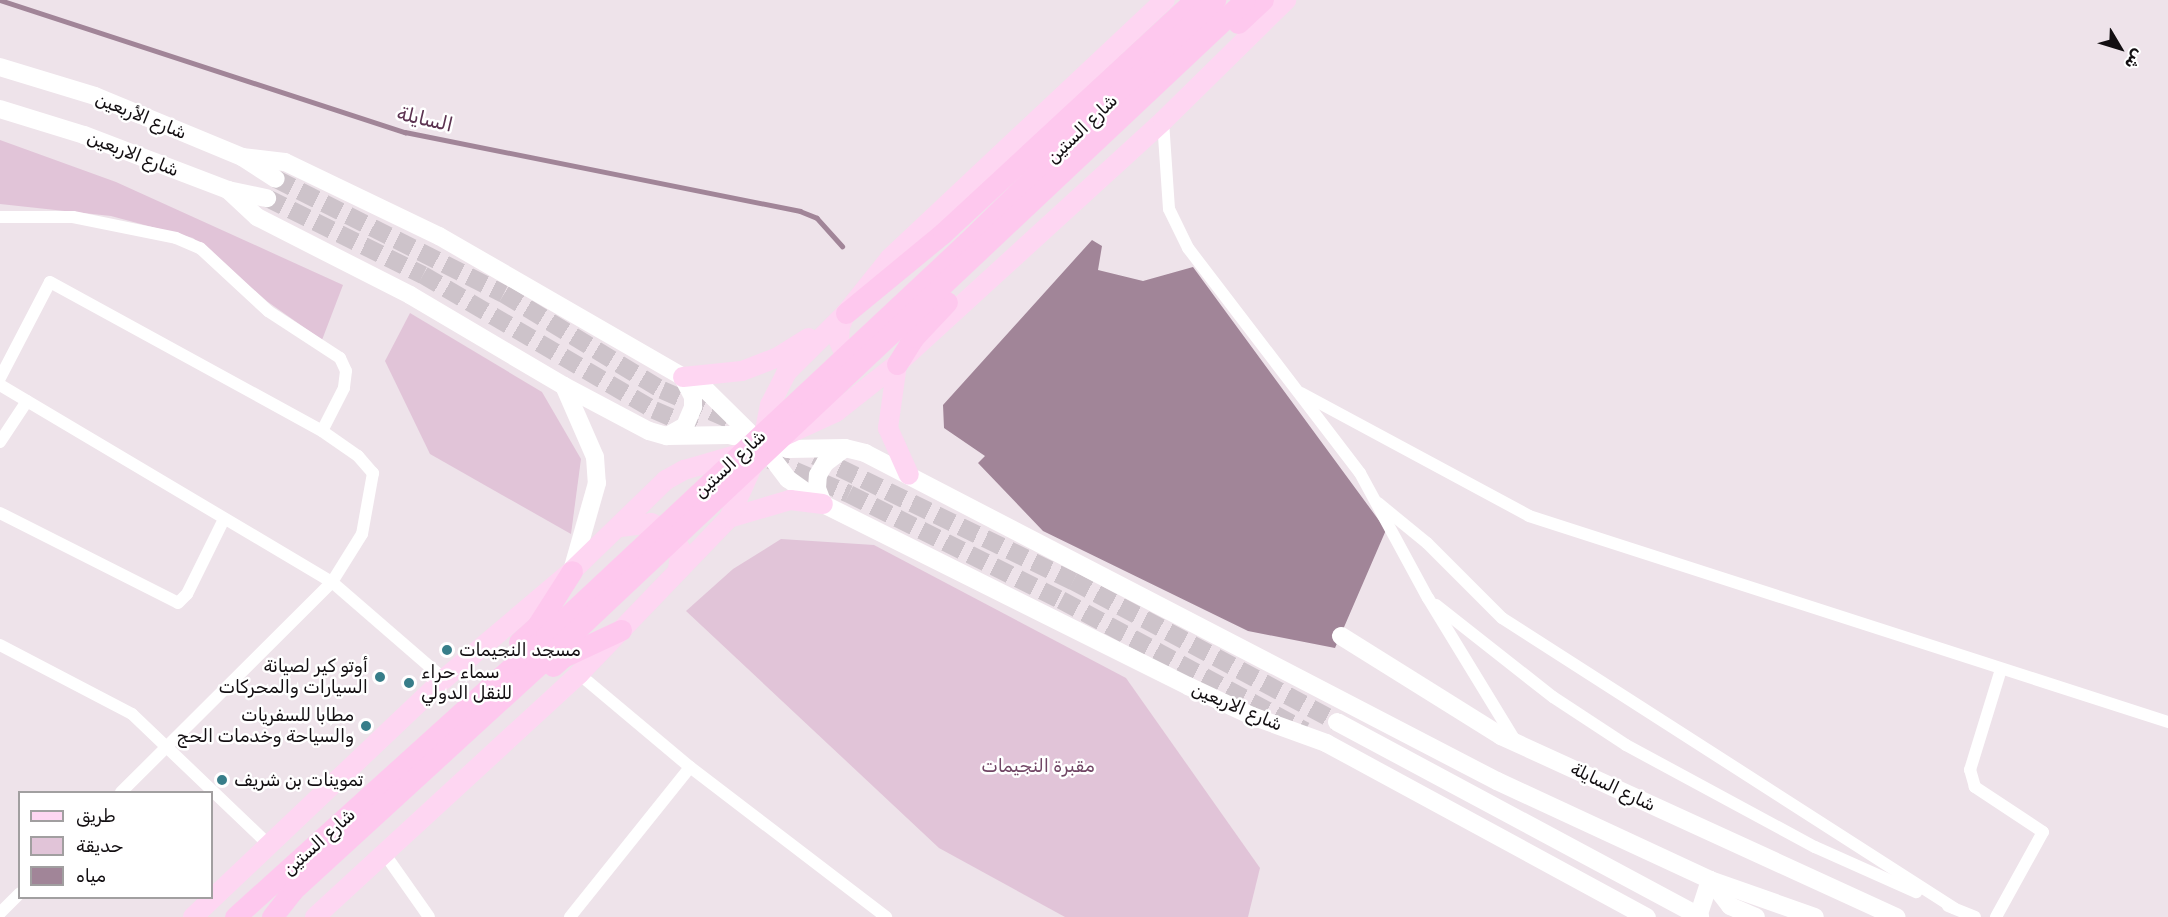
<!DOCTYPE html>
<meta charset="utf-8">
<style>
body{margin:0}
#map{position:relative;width:2168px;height:917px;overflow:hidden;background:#eee3ea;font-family:Rubik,Vazirmatn,sans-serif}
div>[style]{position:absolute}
.green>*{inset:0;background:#e1c4d8}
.water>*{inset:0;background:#a18598}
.stream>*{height:4.5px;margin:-2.25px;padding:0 2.25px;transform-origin:2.25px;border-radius:2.25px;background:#a18598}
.secondary-tunnel>*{height:18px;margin-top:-9px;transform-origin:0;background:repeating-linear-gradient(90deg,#cdc3ca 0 18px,transparent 0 27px)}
.minor>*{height:12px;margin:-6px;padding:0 6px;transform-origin:6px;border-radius:6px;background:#fff}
.secondary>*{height:18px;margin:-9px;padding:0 9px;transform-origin:9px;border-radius:9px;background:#fff}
.primary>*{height:20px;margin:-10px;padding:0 10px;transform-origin:10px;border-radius:10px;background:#fed6f2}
.trunk>*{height:21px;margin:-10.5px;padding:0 10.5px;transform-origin:10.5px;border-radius:10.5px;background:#fec8ee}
.dots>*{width:16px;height:16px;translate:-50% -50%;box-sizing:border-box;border:3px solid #fff;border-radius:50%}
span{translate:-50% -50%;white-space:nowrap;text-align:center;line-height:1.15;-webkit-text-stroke:5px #fff;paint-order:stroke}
.street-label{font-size:18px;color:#130f12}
.poi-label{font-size:18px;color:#130f12}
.left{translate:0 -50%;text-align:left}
.right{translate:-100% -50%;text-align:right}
.park-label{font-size:18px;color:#714665}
.water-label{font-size:20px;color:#5c3351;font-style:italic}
.legend{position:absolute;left:18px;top:791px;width:195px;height:108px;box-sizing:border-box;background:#fff;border:2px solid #a19fa0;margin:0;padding:8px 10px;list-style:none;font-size:18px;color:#130f12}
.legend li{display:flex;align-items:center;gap:12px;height:30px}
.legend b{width:30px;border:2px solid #a19fa0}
.north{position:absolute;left:2090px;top:18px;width:60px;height:60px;-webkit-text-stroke:4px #fff;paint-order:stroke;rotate:128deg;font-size:16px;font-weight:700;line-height:24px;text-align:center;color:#130f12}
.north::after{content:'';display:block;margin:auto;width:21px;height:27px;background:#130f12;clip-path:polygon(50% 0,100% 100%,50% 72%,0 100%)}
</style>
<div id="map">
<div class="green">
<div style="clip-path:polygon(0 140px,116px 182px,343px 285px,322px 340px,268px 302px,193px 238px,111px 216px,0 204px)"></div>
<div style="clip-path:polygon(410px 313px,542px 392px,581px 459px,571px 534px,430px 454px,385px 361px)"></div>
<div style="clip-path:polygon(781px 539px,874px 545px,1126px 678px,1260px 868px,1248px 917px,1065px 917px,939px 848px,686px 611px,733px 569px)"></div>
</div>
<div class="water">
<div style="clip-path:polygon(1092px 240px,1102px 246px,1098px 270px,1143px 281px,1193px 267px,1386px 530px,1335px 648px,1248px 631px,1043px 531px,978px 463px,985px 456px,944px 428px,943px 405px)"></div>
</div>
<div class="stream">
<div style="left:0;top:0;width:426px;rotate:18.1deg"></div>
<div style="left:405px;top:132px;width:403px;rotate:11.3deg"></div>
<div style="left:800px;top:211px;width:18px;rotate:22deg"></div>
<div style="left:817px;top:218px;width:38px;rotate:48deg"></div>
</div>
<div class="secondary-tunnel">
<div style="left:276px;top:179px;width:255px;rotate:26.8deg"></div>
<div style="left:504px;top:294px;width:185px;rotate:31.3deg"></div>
<div style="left:662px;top:390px;width:85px;rotate:23.6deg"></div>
<div style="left:267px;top:198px;width:174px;rotate:26.3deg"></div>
<div style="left:423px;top:275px;width:268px;rotate:30.3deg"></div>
<div style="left:654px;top:410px;width:48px;rotate:23.4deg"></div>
<div style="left:815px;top:456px;width:287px;rotate:25.9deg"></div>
<div style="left:1073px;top:581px;width:299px;rotate:28.1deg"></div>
<div style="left:770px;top:460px;width:86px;rotate:23.3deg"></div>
<div style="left:849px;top:494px;width:237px;rotate:26.6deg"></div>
<div style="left:1061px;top:600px;width:277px;rotate:28.2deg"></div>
</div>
<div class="minor">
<div style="left:1163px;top:121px;width:88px;rotate:86.1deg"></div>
<div style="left:1169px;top:209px;width:43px;rotate:64deg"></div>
<div style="left:1188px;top:248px;width:283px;rotate:52.6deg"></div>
<div style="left:1360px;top:473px;width:142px;rotate:61.5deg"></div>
<div style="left:1428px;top:598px;width:169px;rotate:58.6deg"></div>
<div style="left:0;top:217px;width:73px"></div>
<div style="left:73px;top:217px;width:105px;rotate:11.5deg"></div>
<div style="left:176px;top:238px;width:26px;rotate:23deg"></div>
<div style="left:200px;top:248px;width:93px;rotate:42.8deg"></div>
<div style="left:268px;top:311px;width:86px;rotate:33.1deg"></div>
<div style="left:340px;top:358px;width:14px;rotate:65deg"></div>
<div style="left:346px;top:371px;width:17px;rotate:97deg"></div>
<div style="left:344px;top:388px;width:48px;rotate:117.1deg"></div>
<div style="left:0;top:378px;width:108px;rotate:-62.5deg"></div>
<div style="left:50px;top:282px;width:310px;rotate:28.7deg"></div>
<div style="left:322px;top:431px;width:44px;rotate:34.8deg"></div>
<div style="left:358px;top:456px;width:23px;rotate:49deg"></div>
<div style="left:373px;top:473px;width:62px;rotate:100.2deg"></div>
<div style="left:362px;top:534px;width:57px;rotate:122deg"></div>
<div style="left:332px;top:582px;width:298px;rotate:135.1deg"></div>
<div style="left:0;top:385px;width:386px;rotate:30.7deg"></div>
<div style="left:332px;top:582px;width:148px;rotate:40.9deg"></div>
<div style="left:1301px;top:393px;width:259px;rotate:28.3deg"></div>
<div style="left:1529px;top:516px;width:671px;rotate:17.87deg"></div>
<div style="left:0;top:442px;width:49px;rotate:-56.6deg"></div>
<div style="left:1378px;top:503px;width:63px;rotate:39.2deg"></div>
<div style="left:1427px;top:543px;width:106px;rotate:45deg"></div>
<div style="left:1502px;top:618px;width:537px;rotate:32.68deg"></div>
<div style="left:0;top:513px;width:199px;rotate:26.8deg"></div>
<div style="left:178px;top:603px;width:13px;rotate:-45deg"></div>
<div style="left:187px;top:594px;width:81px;rotate:-63.7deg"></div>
<div style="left:1436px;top:605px;width:149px;rotate:38.2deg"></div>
<div style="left:1553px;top:697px;width:87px;rotate:33.3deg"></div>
<div style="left:1626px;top:745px;width:215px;rotate:28.4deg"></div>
<div style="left:1815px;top:847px;width:111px;rotate:24deg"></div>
<div style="left:0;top:645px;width:149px;rotate:27.6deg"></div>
<div style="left:132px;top:714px;width:190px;rotate:43.7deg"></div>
<div style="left:579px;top:674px;width:145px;rotate:40deg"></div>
<div style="left:690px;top:767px;width:247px;rotate:37.4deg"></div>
<div style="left:384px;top:853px;width:78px;rotate:54.9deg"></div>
<div style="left:1948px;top:906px;width:29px;rotate:22deg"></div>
<div style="left:0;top:913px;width:28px;rotate:-45deg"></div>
<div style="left:570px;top:917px;width:192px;rotate:-51.3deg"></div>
<div style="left:1996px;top:917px;width:97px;rotate:-61.1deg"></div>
<div style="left:2043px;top:832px;width:82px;rotate:-146.5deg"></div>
<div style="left:1975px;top:787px;width:18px;rotate:-106deg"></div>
<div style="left:1970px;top:770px;width:106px;rotate:-72.9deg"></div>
</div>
<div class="secondary">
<div style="left:0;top:67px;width:99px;rotate:17deg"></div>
<div style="left:95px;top:96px;width:159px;rotate:22.5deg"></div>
<div style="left:242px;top:157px;width:40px;rotate:32.9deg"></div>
<div style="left:0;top:109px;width:88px;rotate:17.2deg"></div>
<div style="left:84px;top:135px;width:154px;rotate:20.9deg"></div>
<div style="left:228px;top:190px;width:40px;rotate:12deg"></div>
<div style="left:242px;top:157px;width:43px;rotate:6.6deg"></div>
<div style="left:285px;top:162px;width:171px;rotate:25.7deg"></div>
<div style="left:439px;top:236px;width:308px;rotate:30deg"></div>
<div style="left:706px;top:390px;width:78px;rotate:44.5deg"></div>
<div style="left:762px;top:445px;width:43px;rotate:52.6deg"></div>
<div style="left:788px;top:479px;width:43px;rotate:35.5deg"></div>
<div style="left:823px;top:504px;width:408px;rotate:26.5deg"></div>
<div style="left:1188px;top:686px;width:71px;rotate:25.1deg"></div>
<div style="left:1252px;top:716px;width:79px;rotate:20deg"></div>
<div style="left:1326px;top:743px;width:365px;rotate:28.5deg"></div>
<div style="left:228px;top:190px;width:40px;rotate:43deg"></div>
<div style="left:257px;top:217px;width:172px;rotate:27deg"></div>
<div style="left:410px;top:295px;width:179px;rotate:30.6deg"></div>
<div style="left:564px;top:386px;width:96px;rotate:27.9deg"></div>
<div style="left:649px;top:431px;width:19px;rotate:16deg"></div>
<div style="left:667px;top:436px;width:62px;rotate:-0.9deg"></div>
<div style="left:729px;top:435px;width:61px;rotate:13.3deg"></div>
<div style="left:788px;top:449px;width:57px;rotate:-1deg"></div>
<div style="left:845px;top:448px;width:21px;rotate:14deg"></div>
<div style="left:865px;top:453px;width:712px;rotate:27.43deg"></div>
<div style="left:1497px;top:781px;width:235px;rotate:24.9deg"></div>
<div style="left:1710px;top:880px;width:111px;rotate:19.4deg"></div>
<div style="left:564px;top:386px;width:77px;rotate:66.4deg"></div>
<div style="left:595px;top:457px;width:26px;rotate:86deg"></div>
<div style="left:597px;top:483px;width:91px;rotate:105.9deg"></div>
<div style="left:667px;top:436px;width:21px;rotate:-29deg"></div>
<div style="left:685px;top:426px;width:21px;rotate:-67deg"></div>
<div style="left:693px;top:407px;width:10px;rotate:-90deg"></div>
<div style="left:693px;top:397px;width:22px;rotate:-117deg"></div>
<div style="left:823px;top:504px;width:17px;rotate:-111deg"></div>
<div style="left:817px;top:488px;width:13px;rotate:-86deg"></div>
<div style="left:818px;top:475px;width:14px;rotate:-60deg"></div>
<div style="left:825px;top:463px;width:25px;rotate:-37deg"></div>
<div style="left:1341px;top:636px;width:189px;rotate:32deg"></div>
<div style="left:1501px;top:736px;width:435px;rotate:24.6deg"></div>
<div style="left:1337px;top:722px;width:412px;rotate:28.2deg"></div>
<div style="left:1710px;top:880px;width:33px;rotate:52deg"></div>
<div style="left:1730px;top:906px;width:28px;rotate:23deg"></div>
<div style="left:1698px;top:917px;width:39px;rotate:-72deg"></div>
</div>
<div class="primary">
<div style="left:846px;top:313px;width:14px;rotate:115deg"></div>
<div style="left:840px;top:326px;width:15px;rotate:94deg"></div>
<div style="left:839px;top:341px;width:15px;rotate:67deg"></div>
<div style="left:845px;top:355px;width:16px;rotate:40deg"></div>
<div style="left:897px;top:364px;width:65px;rotate:98deg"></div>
<div style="left:888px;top:428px;width:51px;rotate:65.9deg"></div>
<div style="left:683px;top:377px;width:59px;rotate:-5.8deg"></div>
<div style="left:742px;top:371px;width:39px;rotate:-21deg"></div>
<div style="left:778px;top:357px;width:36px;rotate:-32deg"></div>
<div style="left:784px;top:436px;width:57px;rotate:-24.8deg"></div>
<div style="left:836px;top:412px;width:78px;rotate:-38.2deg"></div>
<div style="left:897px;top:364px;width:360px;rotate:-42.4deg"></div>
<div style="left:1163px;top:121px;width:173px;rotate:-44.5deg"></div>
<div style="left:729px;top:518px;width:64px;rotate:-16.4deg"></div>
<div style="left:790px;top:500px;width:33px;rotate:7deg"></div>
<div style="left:620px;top:527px;width:31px;rotate:-7deg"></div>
<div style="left:651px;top:523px;width:22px;rotate:24deg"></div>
<div style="left:671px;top:532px;width:21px;rotate:61deg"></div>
<div style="left:681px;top:550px;width:19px;rotate:99deg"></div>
<div style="left:193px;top:917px;width:346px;rotate:-43.5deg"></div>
<div style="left:444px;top:679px;width:167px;rotate:-40.2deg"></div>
<div style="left:572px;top:571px;width:131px;rotate:-44.1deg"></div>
<div style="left:666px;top:480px;width:21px;rotate:-29deg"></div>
<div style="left:684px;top:470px;width:61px;rotate:-16.1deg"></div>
<div style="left:315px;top:917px;width:359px;rotate:-42.6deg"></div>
<div style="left:579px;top:674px;width:216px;rotate:-46.1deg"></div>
<div style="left:729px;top:518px;width:80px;rotate:-65.7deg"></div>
<div style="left:762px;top:445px;width:41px;rotate:-78.7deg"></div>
<div style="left:770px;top:405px;width:36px;rotate:-63deg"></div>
<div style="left:786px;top:373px;width:85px;rotate:-45deg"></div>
<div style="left:846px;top:313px;width:70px;rotate:-51.3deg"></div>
<div style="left:890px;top:258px;width:377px;rotate:-43.2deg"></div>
</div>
<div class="trunk">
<div style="left:1238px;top:23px;width:34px;rotate:-43deg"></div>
<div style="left:846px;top:313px;width:126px;rotate:-39.5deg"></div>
<div style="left:943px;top:233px;width:343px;rotate:-42.8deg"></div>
<div style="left:897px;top:364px;width:32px;rotate:-58deg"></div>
<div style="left:914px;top:337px;width:48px;rotate:-46.7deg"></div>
<div style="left:519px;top:642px;width:24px;rotate:-42deg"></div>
<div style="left:537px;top:626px;width:65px;rotate:-57.5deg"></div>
<div style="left:553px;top:666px;width:13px;rotate:-42deg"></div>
<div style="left:563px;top:657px;width:64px;rotate:-25deg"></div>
<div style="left:235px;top:917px;width:419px;rotate:-42.1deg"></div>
<div style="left:546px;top:636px;width:577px;rotate:-43.1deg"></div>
<div style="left:967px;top:242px;width:347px;rotate:-44.3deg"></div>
<div style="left:272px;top:917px;width:34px;rotate:-52deg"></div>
<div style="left:293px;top:890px;width:358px;rotate:-42.5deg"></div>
<div style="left:557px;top:648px;width:945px;rotate:-43.29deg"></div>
</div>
<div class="dots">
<div style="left:447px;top:650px;background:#377d89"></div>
<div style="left:380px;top:677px;background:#377d89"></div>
<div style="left:409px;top:683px;background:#377d89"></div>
<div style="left:366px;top:726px;background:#377d89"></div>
<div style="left:222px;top:780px;background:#377d89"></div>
</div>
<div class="street-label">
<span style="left:141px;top:116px;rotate:22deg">شارع الأربعين</span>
<span style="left:1082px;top:129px;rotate:-44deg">شارع الستين</span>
<span style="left:133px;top:154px;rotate:21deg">شارع الاربعين</span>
<span style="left:730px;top:464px;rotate:-43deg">شارع الستين</span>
<span style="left:1237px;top:707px;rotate:23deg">شارع الاربعين</span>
<span style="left:1613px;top:787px;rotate:25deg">شارع السايلة</span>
<span style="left:319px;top:842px;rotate:-42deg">شارع الستين</span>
</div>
<div class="poi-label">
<span class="left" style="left:459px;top:650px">مسجد النجيمات</span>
<span class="right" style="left:368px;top:677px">أوتو كير لصيانة<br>السيارات والمحركات</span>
<span class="left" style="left:421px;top:683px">سماء حراء<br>للنقل الدولي</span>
<span class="right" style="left:354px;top:726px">مطابا للسفريات<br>والسياحة وخدمات الحج</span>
<span class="left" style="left:234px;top:780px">تموينات بن شريف</span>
</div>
<div class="park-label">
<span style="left:1038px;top:766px">مقبرة النجيمات</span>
</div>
<div class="water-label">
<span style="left:425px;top:119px;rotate:13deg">السايلة</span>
</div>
<ul class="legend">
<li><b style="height:8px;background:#fed6f2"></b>طريق</li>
<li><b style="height:16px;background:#e1c4d8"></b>حديقة</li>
<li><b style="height:16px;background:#a18598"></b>مياه</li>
</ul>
<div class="north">ش</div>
</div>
